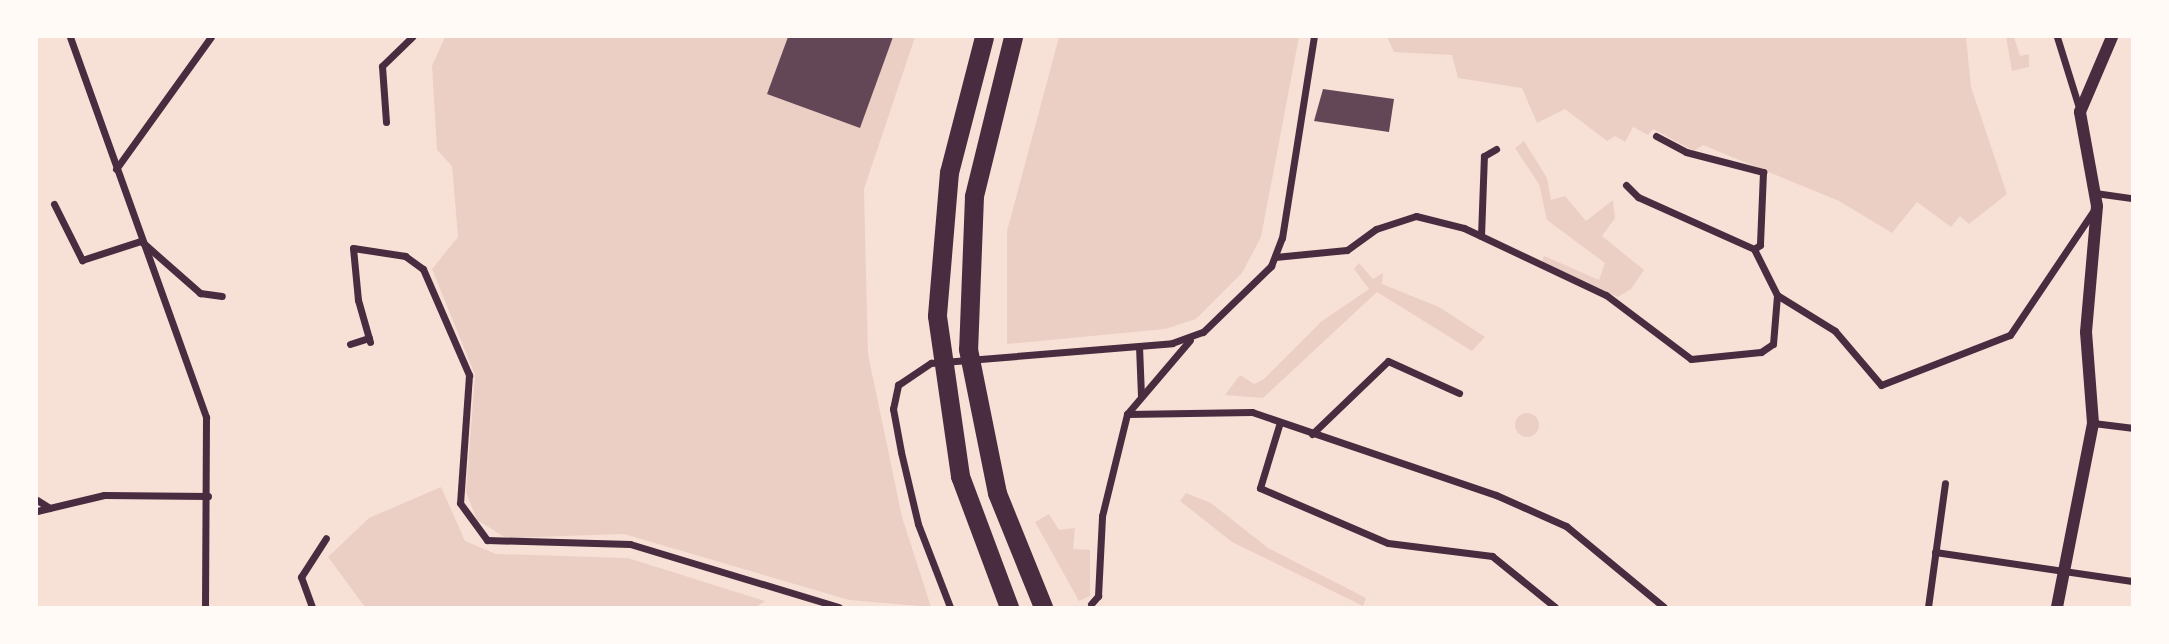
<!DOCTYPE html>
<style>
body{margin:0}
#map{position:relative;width:2169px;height:644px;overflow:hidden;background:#f7e1d7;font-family:Lato,sans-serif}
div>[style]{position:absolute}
.green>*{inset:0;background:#ebcfc5}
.round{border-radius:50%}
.building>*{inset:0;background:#644757}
.minor>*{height:7px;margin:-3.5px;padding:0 3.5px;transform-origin:3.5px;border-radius:3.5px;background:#4a2c40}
.tertiary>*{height:12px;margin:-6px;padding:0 6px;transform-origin:6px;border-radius:6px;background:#4a2c40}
.motorway>*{height:19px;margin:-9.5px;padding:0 9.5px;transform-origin:9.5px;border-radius:9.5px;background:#4a2c40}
span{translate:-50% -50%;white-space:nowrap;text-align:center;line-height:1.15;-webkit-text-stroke:6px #fffaf5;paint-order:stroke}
.frame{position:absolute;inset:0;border:38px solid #fffaf5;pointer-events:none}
</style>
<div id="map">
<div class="green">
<div style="clip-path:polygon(445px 37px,915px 37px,864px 189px,868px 354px,902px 517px,931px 607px,849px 600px,624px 534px,506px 538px,477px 520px,466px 492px,475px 375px,432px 269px,458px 237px,452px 166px,437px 150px,432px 66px)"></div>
<div style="clip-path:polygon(1059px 37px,1299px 37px,1261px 237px,1242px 273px,1196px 319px,1165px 329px,1007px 344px,1007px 231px)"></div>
<div style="clip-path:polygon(1387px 37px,1966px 37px,1971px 87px,2007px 194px,1969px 224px,1960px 216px,1951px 227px,1917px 202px,1892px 233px,1839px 201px,1703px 145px,1694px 151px,1653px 129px,1648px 135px,1633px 127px,1625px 142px,1615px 136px,1607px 141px,1565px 109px,1537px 123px,1522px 88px,1458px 78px,1452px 55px,1394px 52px)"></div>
<div style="clip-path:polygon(2006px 37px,2014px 37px,2020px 56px,2029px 54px,2029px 67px,2012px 71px)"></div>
<div style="clip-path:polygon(1524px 141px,1547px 178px,1551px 200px,1565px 196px,1586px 221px,1613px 200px,1615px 218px,1602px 236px,1644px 270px,1631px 289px,1618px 297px,1542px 262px,1544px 256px,1599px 280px,1605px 263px,1547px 220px,1539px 184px,1515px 148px)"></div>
<div style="clip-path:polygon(1359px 263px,1373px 279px,1383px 273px,1382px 284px,1439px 307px,1485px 337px,1472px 351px,1377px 292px,1263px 398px,1225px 395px,1240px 375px,1254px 384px,1264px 379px,1322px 321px,1369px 289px,1354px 269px)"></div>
<div class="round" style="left:1515px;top:413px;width:24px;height:24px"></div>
<div style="clip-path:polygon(441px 487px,465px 541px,496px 554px,628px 558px,765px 601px,756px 607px,365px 607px,328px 557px,369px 518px)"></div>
<div style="clip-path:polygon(1186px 493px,1211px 503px,1268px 548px,1366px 598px,1363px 606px,1232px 542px,1180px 501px)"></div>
<div style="clip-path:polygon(1049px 514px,1059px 530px,1075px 528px,1073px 549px,1090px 550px,1090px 596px,1079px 601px,1035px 522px)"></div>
</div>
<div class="building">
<div style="clip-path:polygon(788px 37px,893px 37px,860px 128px,767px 94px)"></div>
<div style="clip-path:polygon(1323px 89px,1394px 99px,1389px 132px,1314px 121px)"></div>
</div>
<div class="minor">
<div style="left:70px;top:37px;width:404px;rotate:70.3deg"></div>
<div style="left:206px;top:417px;width:190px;rotate:90.3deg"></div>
<div style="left:2057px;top:37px;width:77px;rotate:72.7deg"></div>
<div style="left:386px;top:122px;width:56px;rotate:-94.1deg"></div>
<div style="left:382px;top:66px;width:42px;rotate:-44deg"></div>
<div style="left:1656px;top:136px;width:34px;rotate:28deg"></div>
<div style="left:1686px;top:152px;width:80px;rotate:14.6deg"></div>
<div style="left:1763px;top:172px;width:73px;rotate:92.4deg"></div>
<div style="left:1760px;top:245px;width:7px;rotate:146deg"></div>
<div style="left:1754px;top:249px;width:51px;rotate:63.4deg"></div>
<div style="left:1777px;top:295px;width:68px;rotate:31.8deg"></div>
<div style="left:1835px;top:331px;width:71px;rotate:49.6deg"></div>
<div style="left:1881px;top:385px;width:138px;rotate:-21.2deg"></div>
<div style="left:2010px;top:335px;width:154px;rotate:-56.1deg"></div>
<div style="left:116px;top:169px;width:163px;rotate:-54.3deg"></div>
<div style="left:1626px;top:185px;width:17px;rotate:45deg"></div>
<div style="left:1638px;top:197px;width:127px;rotate:24.1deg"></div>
<div style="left:2095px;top:193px;width:37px;rotate:8deg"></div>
<div style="left:54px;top:204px;width:63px;rotate:63.4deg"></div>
<div style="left:82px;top:260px;width:62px;rotate:-17.9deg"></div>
<div style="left:141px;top:241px;width:79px;rotate:41.4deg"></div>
<div style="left:200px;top:293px;width:22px;rotate:8deg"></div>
<div style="left:1481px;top:236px;width:80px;rotate:-87.9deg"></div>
<div style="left:1484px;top:156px;width:14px;rotate:-30deg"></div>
<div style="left:1275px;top:257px;width:72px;rotate:-5.6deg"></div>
<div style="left:1347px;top:250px;width:36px;rotate:-36deg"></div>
<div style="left:1376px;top:229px;width:42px;rotate:-18deg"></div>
<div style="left:1416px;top:216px;width:49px;rotate:14deg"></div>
<div style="left:1464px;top:228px;width:157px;rotate:25.3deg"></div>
<div style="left:1606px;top:295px;width:106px;rotate:37deg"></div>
<div style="left:1691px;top:359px;width:70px;rotate:-5.7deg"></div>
<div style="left:1761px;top:352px;width:14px;rotate:-34deg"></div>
<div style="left:1773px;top:344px;width:49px;rotate:-85.3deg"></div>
<div style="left:370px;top:342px;width:44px;rotate:-105.9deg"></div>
<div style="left:358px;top:300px;width:52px;rotate:-95.5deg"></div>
<div style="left:353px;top:248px;width:53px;rotate:8.7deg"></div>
<div style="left:405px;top:256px;width:22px;rotate:36deg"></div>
<div style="left:423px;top:269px;width:116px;rotate:66.5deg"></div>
<div style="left:469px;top:375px;width:128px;rotate:94deg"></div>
<div style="left:460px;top:503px;width:46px;rotate:53.9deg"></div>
<div style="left:487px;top:540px;width:143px;rotate:1.6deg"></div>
<div style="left:630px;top:544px;width:218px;rotate:16.8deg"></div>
<div style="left:350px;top:344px;width:20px;rotate:-18deg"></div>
<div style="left:1139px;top:346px;width:50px;rotate:87.7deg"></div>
<div style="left:1127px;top:414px;width:125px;rotate:-0.9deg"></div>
<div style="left:1252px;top:412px;width:258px;rotate:18.8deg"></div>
<div style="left:1496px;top:495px;width:77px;rotate:23.9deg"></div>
<div style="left:1566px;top:526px;width:127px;rotate:39.6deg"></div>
<div style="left:1280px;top:422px;width:69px;rotate:106.9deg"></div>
<div style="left:1260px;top:488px;width:139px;rotate:23.3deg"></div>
<div style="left:1388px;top:543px;width:105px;rotate:7.1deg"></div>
<div style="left:1492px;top:556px;width:81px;rotate:39deg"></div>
<div style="left:2093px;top:423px;width:39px;rotate:7deg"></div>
<div style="left:1312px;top:434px;width:105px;rotate:-43.8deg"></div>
<div style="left:1388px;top:361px;width:78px;rotate:24.3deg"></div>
<div style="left:37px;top:500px;width:15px;rotate:32deg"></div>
<div style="left:37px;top:511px;width:69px;rotate:-13.4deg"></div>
<div style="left:104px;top:495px;width:104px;rotate:0.6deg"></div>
<div style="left:1935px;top:552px;width:199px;rotate:8.4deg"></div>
<div style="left:1091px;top:604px;width:11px;rotate:-49deg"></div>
<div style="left:1098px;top:596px;width:80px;rotate:-87.1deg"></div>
<div style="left:1102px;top:516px;width:105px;rotate:-76.2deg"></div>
<div style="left:1127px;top:414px;width:97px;rotate:-49.6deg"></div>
<div style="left:312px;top:607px;width:32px;rotate:-110deg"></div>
<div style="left:301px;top:577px;width:46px;rotate:-57.3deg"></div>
<div style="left:950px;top:607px;width:89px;rotate:-111.1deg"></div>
<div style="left:918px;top:524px;width:74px;rotate:-103.3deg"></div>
<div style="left:901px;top:452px;width:44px;rotate:-100.5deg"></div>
<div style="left:893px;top:409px;width:25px;rotate:-78deg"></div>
<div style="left:898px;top:385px;width:40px;rotate:-34deg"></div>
<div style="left:931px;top:363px;width:242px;rotate:-4.7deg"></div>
<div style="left:1172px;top:343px;width:33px;rotate:-20deg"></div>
<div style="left:1203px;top:332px;width:95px;rotate:-44.1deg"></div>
<div style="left:1271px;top:266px;width:30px;rotate:-69deg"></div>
<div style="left:1282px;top:238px;width:204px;rotate:-81deg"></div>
<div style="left:1928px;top:607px;width:125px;rotate:-82.2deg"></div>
</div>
<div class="tertiary">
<div style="left:2057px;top:607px;width:187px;rotate:-78.9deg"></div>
<div style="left:2093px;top:423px;width:91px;rotate:-94.4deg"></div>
<div style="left:2086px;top:332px;width:126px;rotate:-85deg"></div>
<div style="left:2097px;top:206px;width:96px;rotate:-100.3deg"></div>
<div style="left:2080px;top:112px;width:82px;rotate:-66.9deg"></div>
</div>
<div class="motorway">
<div style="left:984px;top:37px;width:139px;rotate:104.5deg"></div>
<div style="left:949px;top:172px;width:144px;rotate:94.8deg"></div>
<div style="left:937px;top:316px;width:162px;rotate:81.8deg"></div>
<div style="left:960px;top:476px;width:140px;rotate:69.5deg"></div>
<div style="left:1013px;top:37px;width:164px;rotate:103.8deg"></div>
<div style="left:974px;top:196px;width:153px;rotate:92.2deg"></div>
<div style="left:968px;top:349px;width:147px;rotate:78.6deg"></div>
<div style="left:997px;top:493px;width:123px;rotate:68deg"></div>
</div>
<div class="frame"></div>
</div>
